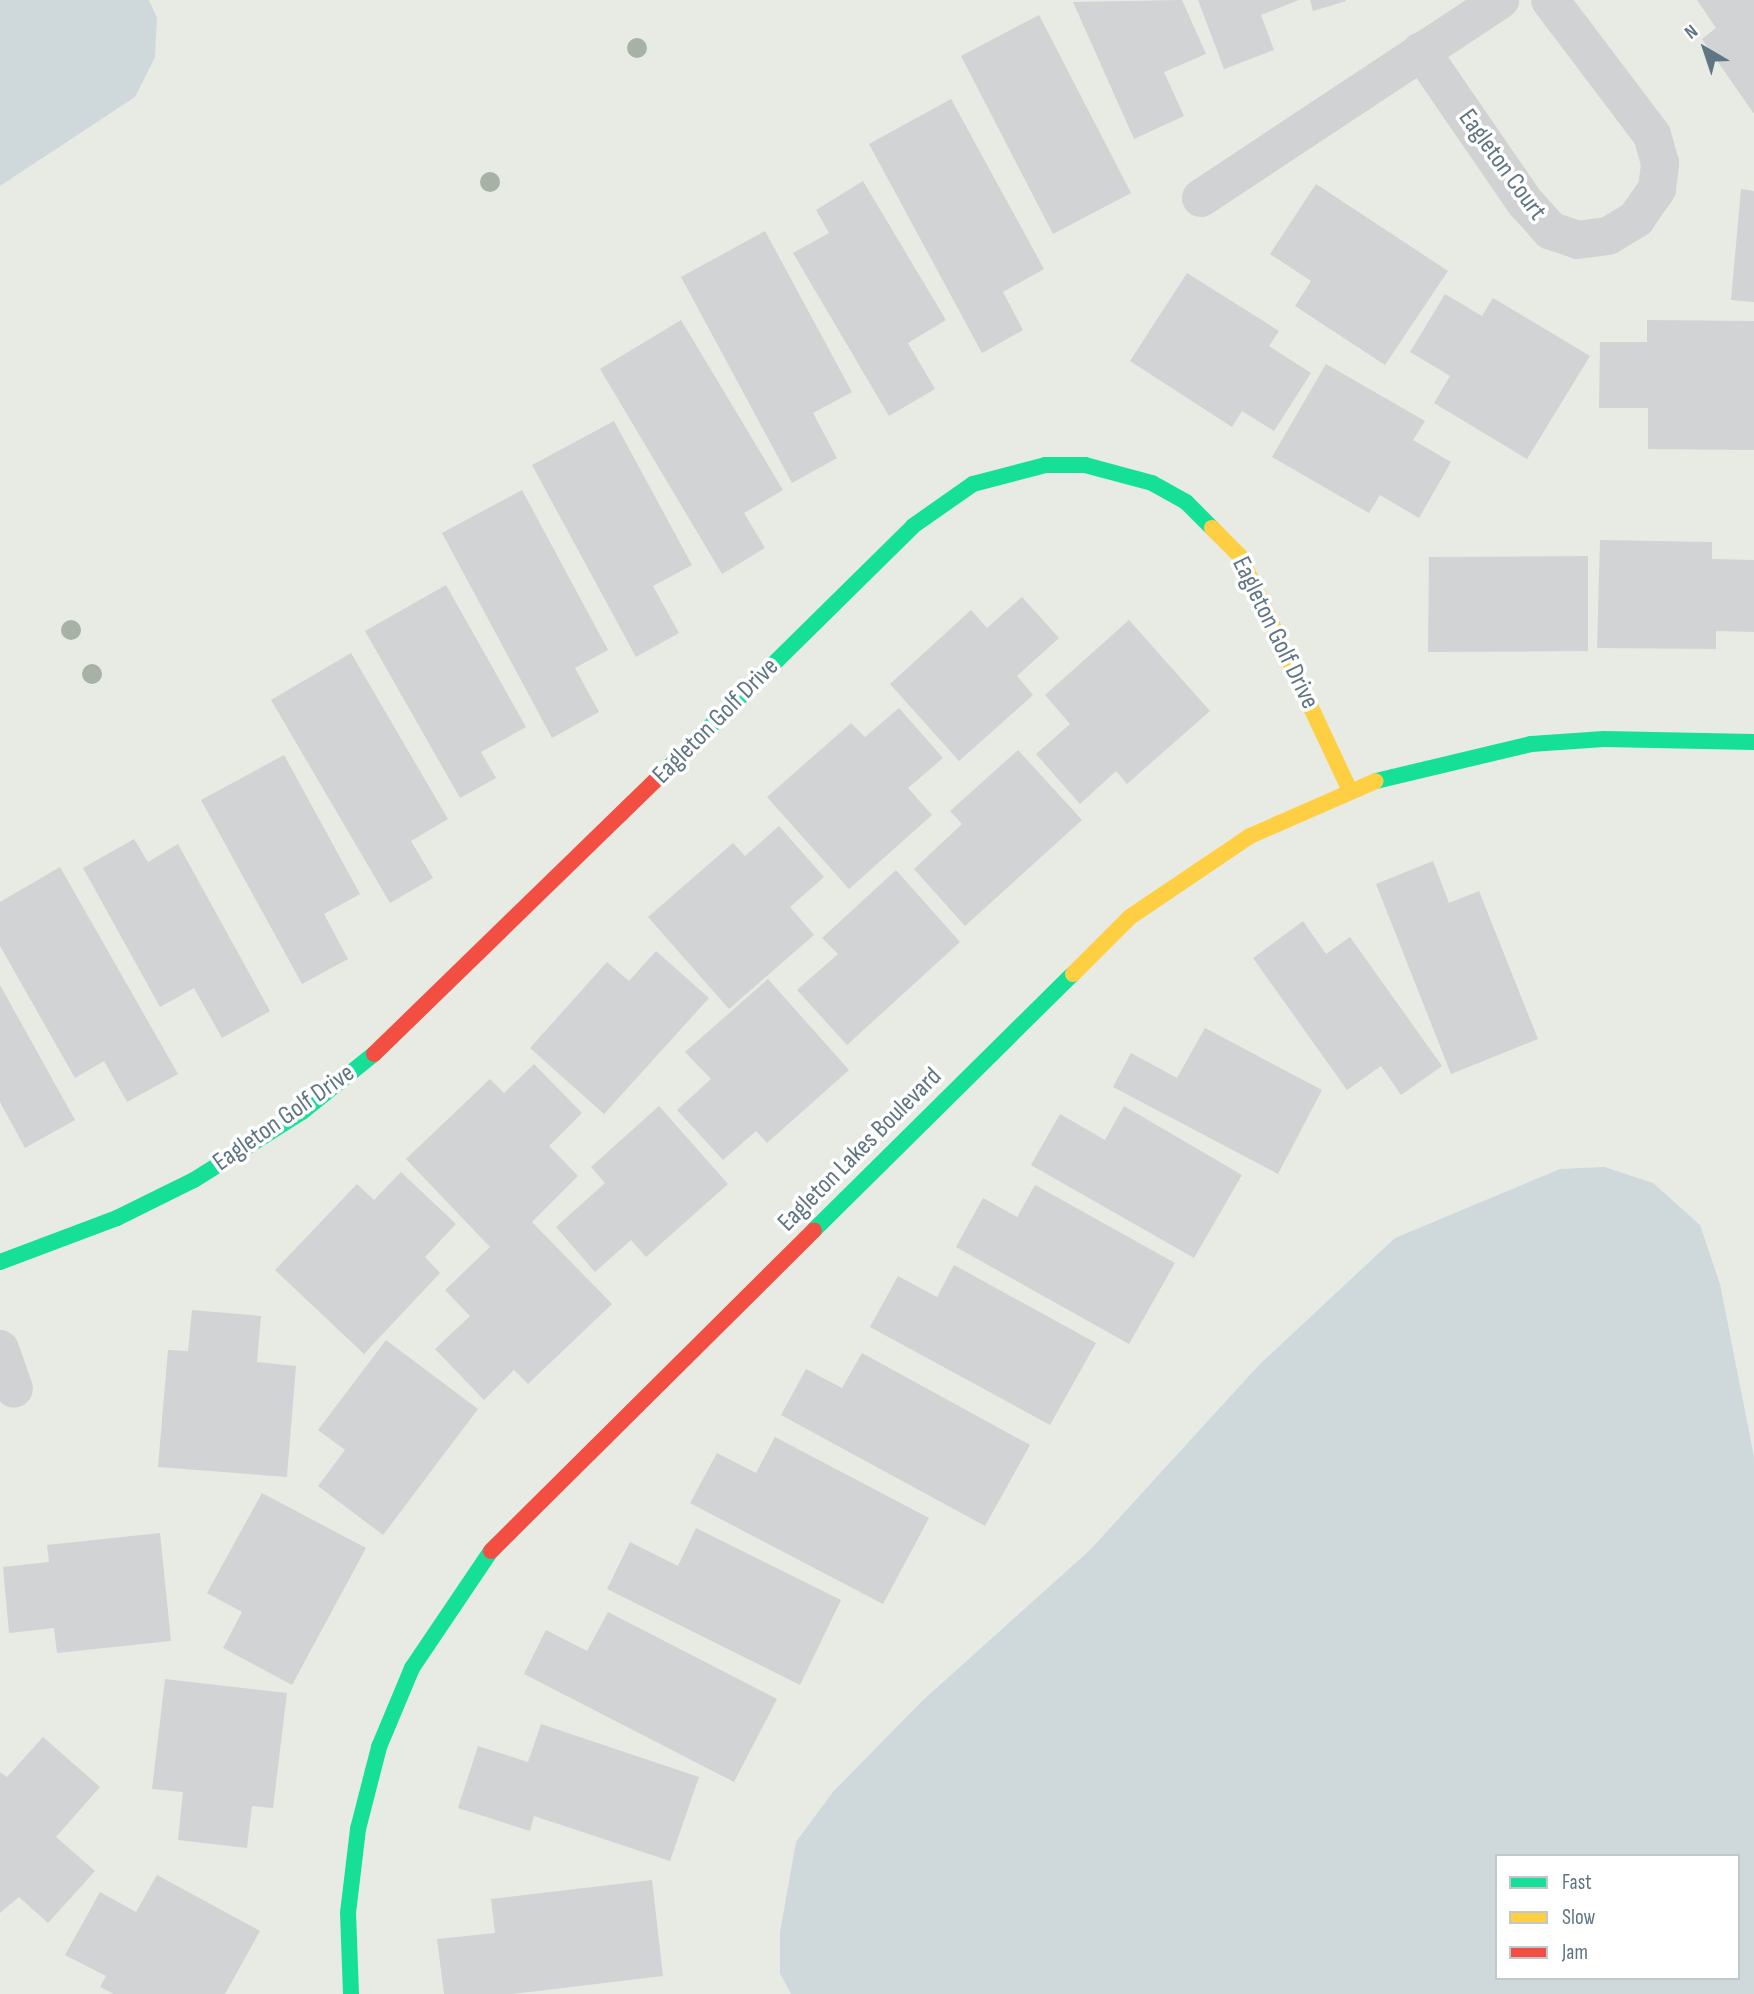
<!DOCTYPE html>
<style>
body{margin:0}
#map{position:relative;width:1754px;height:1994px;overflow:hidden;background:#f7f7f6;font-family:"Sofia Sans Condensed",sans-serif}
div>[style]{position:absolute}
.green>*{inset:0;background:#e7ebe4}
.water>*{inset:0;background:#cfd8db}
.building>*{inset:0;background:#d2d3d4}
.street>*{height:38px;margin:-19px;padding:0 19px;transform-origin:19px;border-radius:19px;background:#d1d2d3}
.fast>*{height:16px;margin:-8px;padding:0 8px;transform-origin:8px;border-radius:8px;background:#16e098}
.slow>*{height:16px;margin:-8px;padding:0 8px;transform-origin:8px;border-radius:8px;background:#ffcf43}
.jam>*{height:16px;margin:-8px;padding:0 8px;transform-origin:8px;border-radius:8px;background:#f24e42}
.trees>*{width:20px;height:20px;margin:-10px;border-radius:50%;background:#a7b2a4}
span{translate:-50% -50%;white-space:nowrap;text-align:center;line-height:1.15;-webkit-text-stroke:7px #fff;paint-order:stroke}
.street-label{font-size:26px;color:#607583}
.legend{position:absolute;left:1495px;top:1854px;width:245px;height:126px;box-sizing:border-box;background:#fff;border:2px solid #bfc8cd;margin:0;padding:9px 12px;list-style:none;font-size:21px;color:#607583}
.legend li{display:flex;align-items:center;gap:14px;height:35px}
.legend b{width:35px;border:2px solid #bfc8cd}
.north{position:absolute;left:1670px;top:14px;width:70px;height:70px;-webkit-text-stroke:5px #fff;paint-order:stroke;rotate:321deg;font-size:19px;font-weight:700;line-height:28px;text-align:center;color:#607583}
.north::after{content:'';display:block;margin:auto;width:24px;height:32px;background:#607583;clip-path:polygon(50% 0,100% 100%,50% 72%,0 100%)}
</style>
<div id="map">
<div class="green">
<div style="clip-path:polygon(evenodd,0 0,1754px 0,1754px 1994px,0 1994px,0 0,1497px 1856px,1738px 1856px,1738px 1978px,1497px 1978px,1497px 1856px)"></div>
</div>
<div class="water">
<div style="clip-path:polygon(0 0,149px 0,157px 18px,155px 57px,135px 97px,0 186px)"></div>
<div style="clip-path:polygon(evenodd,1604px 1167px,1653px 1183px,1700px 1225px,1720px 1284px,1754px 1457px,1754px 1994px,791px 1994px,780px 1973px,780px 1932px,796px 1842px,833px 1792px,921px 1702px,1090px 1550px,1259px 1365px,1395px 1238px,1560px 1169px,1604px 1167px,1497px 1856px,1738px 1856px,1738px 1978px,1497px 1978px,1497px 1856px)"></div>
</div>
<div class="building">
<div style="clip-path:polygon(1182px 0,1206px 54px,1164px 72px,1184px 116px,1134px 139px,1073px 2px)"></div>
<div style="clip-path:polygon(1198px 0,1299px 0,1261px 15px,1274px 50px,1224px 69px)"></div>
<div style="clip-path:polygon(1310px 0,1346px 0,1346px 1px,1313px 11px)"></div>
<div style="clip-path:polygon(1697px 0,1754px 0,1754px 114px,1702px 39px,1716px 28px)"></div>
<div style="clip-path:polygon(1039px 15px,1131px 193px,1053px 234px,961px 56px)"></div>
<div style="clip-path:polygon(951px 99px,1044px 269px,1003px 292px,1023px 330px,982px 353px,869px 144px)"></div>
<div style="clip-path:polygon(863px 181px,946px 320px,908px 343px,935px 389px,889px 416px,793px 253px,829px 233px,816px 210px)"></div>
<div style="clip-path:polygon(1316px 184px,1448px 271px,1385px 365px,1295px 306px,1311px 281px,1270px 254px)"></div>
<div style="clip-path:polygon(1741px 189px,1754px 191px,1754px 302px,1731px 300px)"></div>
<div style="clip-path:polygon(765px 231px,852px 392px,813px 413px,837px 458px,792px 483px,681px 277px)"></div>
<div style="clip-path:polygon(1187px 273px,1279px 331px,1269px 346px,1311px 373px,1274px 431px,1242px 411px,1232px 427px,1130px 361px)"></div>
<div style="clip-path:polygon(1445px 294px,1482px 316px,1493px 298px,1590px 356px,1527px 459px,1434px 403px,1450px 376px,1410px 352px)"></div>
<div style="clip-path:polygon(681px 320px,783px 490px,744px 513px,765px 548px,722px 574px,600px 369px)"></div>
<div style="clip-path:polygon(1647px 320px,1754px 321px,1754px 450px,1648px 449px,1648px 408px,1599px 408px,1600px 342px,1647px 342px)"></div>
<div style="clip-path:polygon(1326px 364px,1425px 421px,1413px 440px,1451px 462px,1419px 518px,1380px 495px,1369px 513px,1272px 457px)"></div>
<div style="clip-path:polygon(614px 421px,692px 565px,653px 586px,679px 633px,636px 657px,532px 465px)"></div>
<div style="clip-path:polygon(522px 490px,608px 650px,575px 668px,599px 712px,552px 738px,442px 533px)"></div>
<div style="clip-path:polygon(1600px 540px,1712px 542px,1712px 559px,1754px 560px,1754px 632px,1716px 631px,1716px 649px,1597px 648px)"></div>
<div style="clip-path:polygon(1588px 556px,1588px 651px,1428px 652px,1429px 557px)"></div>
<div style="clip-path:polygon(446px 585px,526px 727px,481px 752px,496px 778px,460px 798px,365px 631px)"></div>
<div style="clip-path:polygon(1022px 597px,1059px 638px,1017px 676px,1033px 695px,959px 761px,890px 684px,971px 610px,987px 628px)"></div>
<div style="clip-path:polygon(1129px 620px,1210px 711px,1127px 784px,1116px 771px,1080px 804px,1036px 754px,1070px 724px,1045px 695px)"></div>
<div style="clip-path:polygon(351px 653px,448px 819px,411px 841px,433px 878px,390px 903px,271px 700px)"></div>
<div style="clip-path:polygon(899px 708px,943px 758px,908px 788px,932px 815px,849px 889px,767px 797px,851px 723px,865px 737px)"></div>
<div style="clip-path:polygon(1018px 750px,1082px 820px,965px 926px,914px 869px,962px 824px,950px 811px)"></div>
<div style="clip-path:polygon(284px 755px,360px 894px,324px 914px,348px 959px,302px 984px,201px 800px)"></div>
<div style="clip-path:polygon(779px 826px,824px 877px,790px 907px,814px 935px,729px 1009px,648px 917px,733px 843px,745px 856px)"></div>
<div style="clip-path:polygon(134px 839px,148px 862px,178px 844px,270px 1011px,222px 1038px,194px 988px,160px 1007px,83px 868px)"></div>
<div style="clip-path:polygon(1433px 861px,1449px 903px,1479px 891px,1538px 1039px,1451px 1074px,1376px 884px)"></div>
<div style="clip-path:polygon(60px 867px,178px 1074px,127px 1102px,104px 1061px,75px 1078px,0 946px,0 902px)"></div>
<div style="clip-path:polygon(896px 870px,960px 942px,847px 1045px,797px 990px,838px 954px,822px 938px)"></div>
<div style="clip-path:polygon(1303px 921px,1326px 954px,1350px 937px,1442px 1066px,1401px 1095px,1381px 1066px,1347px 1090px,1253px 958px)"></div>
<div style="clip-path:polygon(656px 951px,709px 998px,604px 1114px,530px 1048px,607px 962px,629px 981px)"></div>
<div style="clip-path:polygon(768px 979px,849px 1070px,767px 1143px,756px 1131px,723px 1160px,677px 1110px,711px 1079px,685px 1052px)"></div>
<div style="clip-path:polygon(0 985px,75px 1120px,25px 1148px,0 1102px)"></div>
<div style="clip-path:polygon(1205px 1028px,1322px 1090px,1278px 1174px,1113px 1087px,1131px 1053px,1177px 1078px)"></div>
<div style="clip-path:polygon(534px 1064px,582px 1113px,549px 1146px,578px 1176px,532px 1222px,612px 1304px,528px 1384px,514px 1370px,484px 1400px,435px 1349px,470px 1316px,445px 1290px,490px 1247px,406px 1159px,490px 1079px,504px 1093px)"></div>
<div style="clip-path:polygon(659px 1106px,728px 1184px,646px 1257px,631px 1240px,595px 1272px,556px 1227px,605px 1183px,591px 1167px)"></div>
<div style="clip-path:polygon(1124px 1106px,1242px 1175px,1194px 1258px,1031px 1165px,1060px 1114px,1105px 1140px)"></div>
<div style="clip-path:polygon(401px 1172px,456px 1224px,425px 1257px,440px 1273px,364px 1354px,275px 1270px,357px 1184px,374px 1200px)"></div>
<div style="clip-path:polygon(1035px 1185px,1175px 1263px,1129px 1344px,956px 1247px,983px 1198px,1017px 1217px)"></div>
<div style="clip-path:polygon(954px 1265px,1096px 1343px,1050px 1425px,870px 1327px,898px 1276px,937px 1297px)"></div>
<div style="clip-path:polygon(192px 1310px,261px 1316px,257px 1362px,296px 1366px,287px 1477px,158px 1467px,168px 1350px,188px 1351px)"></div>
<div style="clip-path:polygon(386px 1340px,478px 1409px,383px 1535px,318px 1486px,345px 1450px,318px 1430px)"></div>
<div style="clip-path:polygon(862px 1353px,1030px 1445px,985px 1526px,781px 1415px,806px 1369px,842px 1388px)"></div>
<div style="clip-path:polygon(775px 1437px,929px 1518px,883px 1604px,690px 1503px,717px 1453px,756px 1473px)"></div>
<div style="clip-path:polygon(262px 1493px,366px 1548px,292px 1685px,223px 1648px,242px 1612px,207px 1593px)"></div>
<div style="clip-path:polygon(696px 1528px,841px 1600px,800px 1685px,607px 1589px,630px 1542px,678px 1566px)"></div>
<div style="clip-path:polygon(160px 1533px,171px 1641px,57px 1653px,54px 1628px,9px 1633px,3px 1567px,49px 1562px,47px 1545px)"></div>
<div style="clip-path:polygon(608px 1612px,777px 1699px,734px 1782px,524px 1674px,546px 1630px,587px 1651px)"></div>
<div style="clip-path:polygon(165px 1679px,287px 1693px,273px 1808px,252px 1806px,247px 1848px,178px 1840px,183px 1792px,152px 1789px)"></div>
<div style="clip-path:polygon(541px 1724px,699px 1777px,670px 1861px,534px 1816px,530px 1831px,458px 1808px,478px 1746px,528px 1762px)"></div>
<div style="clip-path:polygon(43px 1737px,100px 1787px,56px 1837px,95px 1871px,48px 1923px,19px 1897px,0 1913px,0 1772px,7px 1777px)"></div>
<div style="clip-path:polygon(157px 1875px,260px 1931px,225px 1994px,114px 1994px,100px 1987px,106px 1976px,65px 1955px,100px 1892px,136px 1912px)"></div>
<div style="clip-path:polygon(652px 1880px,663px 1976px,513px 1994px,444px 1994px,437px 1939px,495px 1933px,491px 1899px)"></div>
</div>
<div class="street">
<div style="left:1421px;top:51px;width:182px;rotate:55.5deg"></div>
<div style="left:1524px;top:201px;width:40px;rotate:48deg"></div>
<div style="left:1551px;top:231px;width:28px;rotate:18deg"></div>
<div style="left:1578px;top:240px;width:30px;rotate:-8deg"></div>
<div style="left:1608px;top:236px;width:33px;rotate:-31deg"></div>
<div style="left:1636px;top:219px;width:37px;rotate:-55deg"></div>
<div style="left:1657px;top:189px;width:26px;rotate:-83deg"></div>
<div style="left:1660px;top:163px;width:29px;rotate:-106deg"></div>
<div style="left:1652px;top:135px;width:169px;rotate:-127.1deg"></div>
<div style="left:1201px;top:198px;width:359px;rotate:-33.5deg"></div>
<div style="left:0;top:1349px;width:42px;rotate:70.7deg"></div>
</div>
<div class="fast">
<div style="left:669px;top:767px;width:343px;rotate:-44.6deg"></div>
<div style="left:913px;top:526px;width:73px;rotate:-35deg"></div>
<div style="left:973px;top:484px;width:75px;rotate:-14.6deg"></div>
<div style="left:1046px;top:465px;width:39px"></div>
<div style="left:1085px;top:465px;width:69px;rotate:15deg"></div>
<div style="left:1152px;top:483px;width:39px;rotate:29deg"></div>
<div style="left:1186px;top:502px;width:37px;rotate:45deg"></div>
<div style="left:1376px;top:781px;width:159px;rotate:-13.4deg"></div>
<div style="left:1531px;top:744px;width:73px;rotate:-3.9deg"></div>
<div style="left:1604px;top:739px;width:150px;rotate:1.1deg"></div>
<div style="left:814px;top:1230px;width:364px;rotate:-44.7deg"></div>
<div style="left:0;top:1262px;width:125px;rotate:-20.6deg"></div>
<div style="left:117px;top:1218px;width:86px;rotate:-26.3deg"></div>
<div style="left:194px;top:1180px;width:128px;rotate:-32.2deg"></div>
<div style="left:302px;top:1112px;width:92px;rotate:-38.9deg"></div>
<div style="left:351px;top:1994px;width:81px;rotate:-92.1deg"></div>
<div style="left:348px;top:1913px;width:85px;rotate:-83.2deg"></div>
<div style="left:358px;top:1829px;width:85px;rotate:-75.6deg"></div>
<div style="left:379px;top:1747px;width:86px;rotate:-67.3deg"></div>
<div style="left:412px;top:1668px;width:141px;rotate:-56deg"></div>
</div>
<div class="slow">
<div style="left:1212px;top:528px;width:40px;rotate:45deg"></div>
<div style="left:1240px;top:556px;width:257px;rotate:64.9deg"></div>
<div style="left:1073px;top:974px;width:81px;rotate:-45deg"></div>
<div style="left:1130px;top:917px;width:145px;rotate:-34deg"></div>
<div style="left:1250px;top:836px;width:137px;rotate:-23.6deg"></div>
</div>
<div class="jam">
<div style="left:374px;top:1054px;width:412px;rotate:-44.2deg"></div>
<div style="left:491px;top:1551px;width:455px;rotate:-44.8deg"></div>
</div>
<div class="trees">
<div style="left:637px;top:48px"></div>
<div style="left:490px;top:182px"></div>
<div style="left:71px;top:630px"></div>
<div style="left:92px;top:674px"></div>
</div>
<div class="street-label">
<span style="left:1502px;top:165px;rotate:54deg">Eagleton Court</span>
<span style="left:1275px;top:633px;rotate:64deg">Eagleton Golf Drive</span>
<span style="left:716px;top:721px;rotate:-45deg">Eagleton Golf Drive</span>
<span style="left:284px;top:1118px;rotate:-35deg">Eagleton Golf Drive</span>
<span style="left:860px;top:1150px;rotate:-45deg">Eagleton Lakes Boulevard</span>
</div>
<ul class="legend">
<li><b style="height:9px;background:#16e098"></b>Fast</li>
<li><b style="height:9px;background:#ffcf43"></b>Slow</li>
<li><b style="height:9px;background:#f24e42"></b>Jam</li>
</ul>
<div class="north">N</div>
</div>
